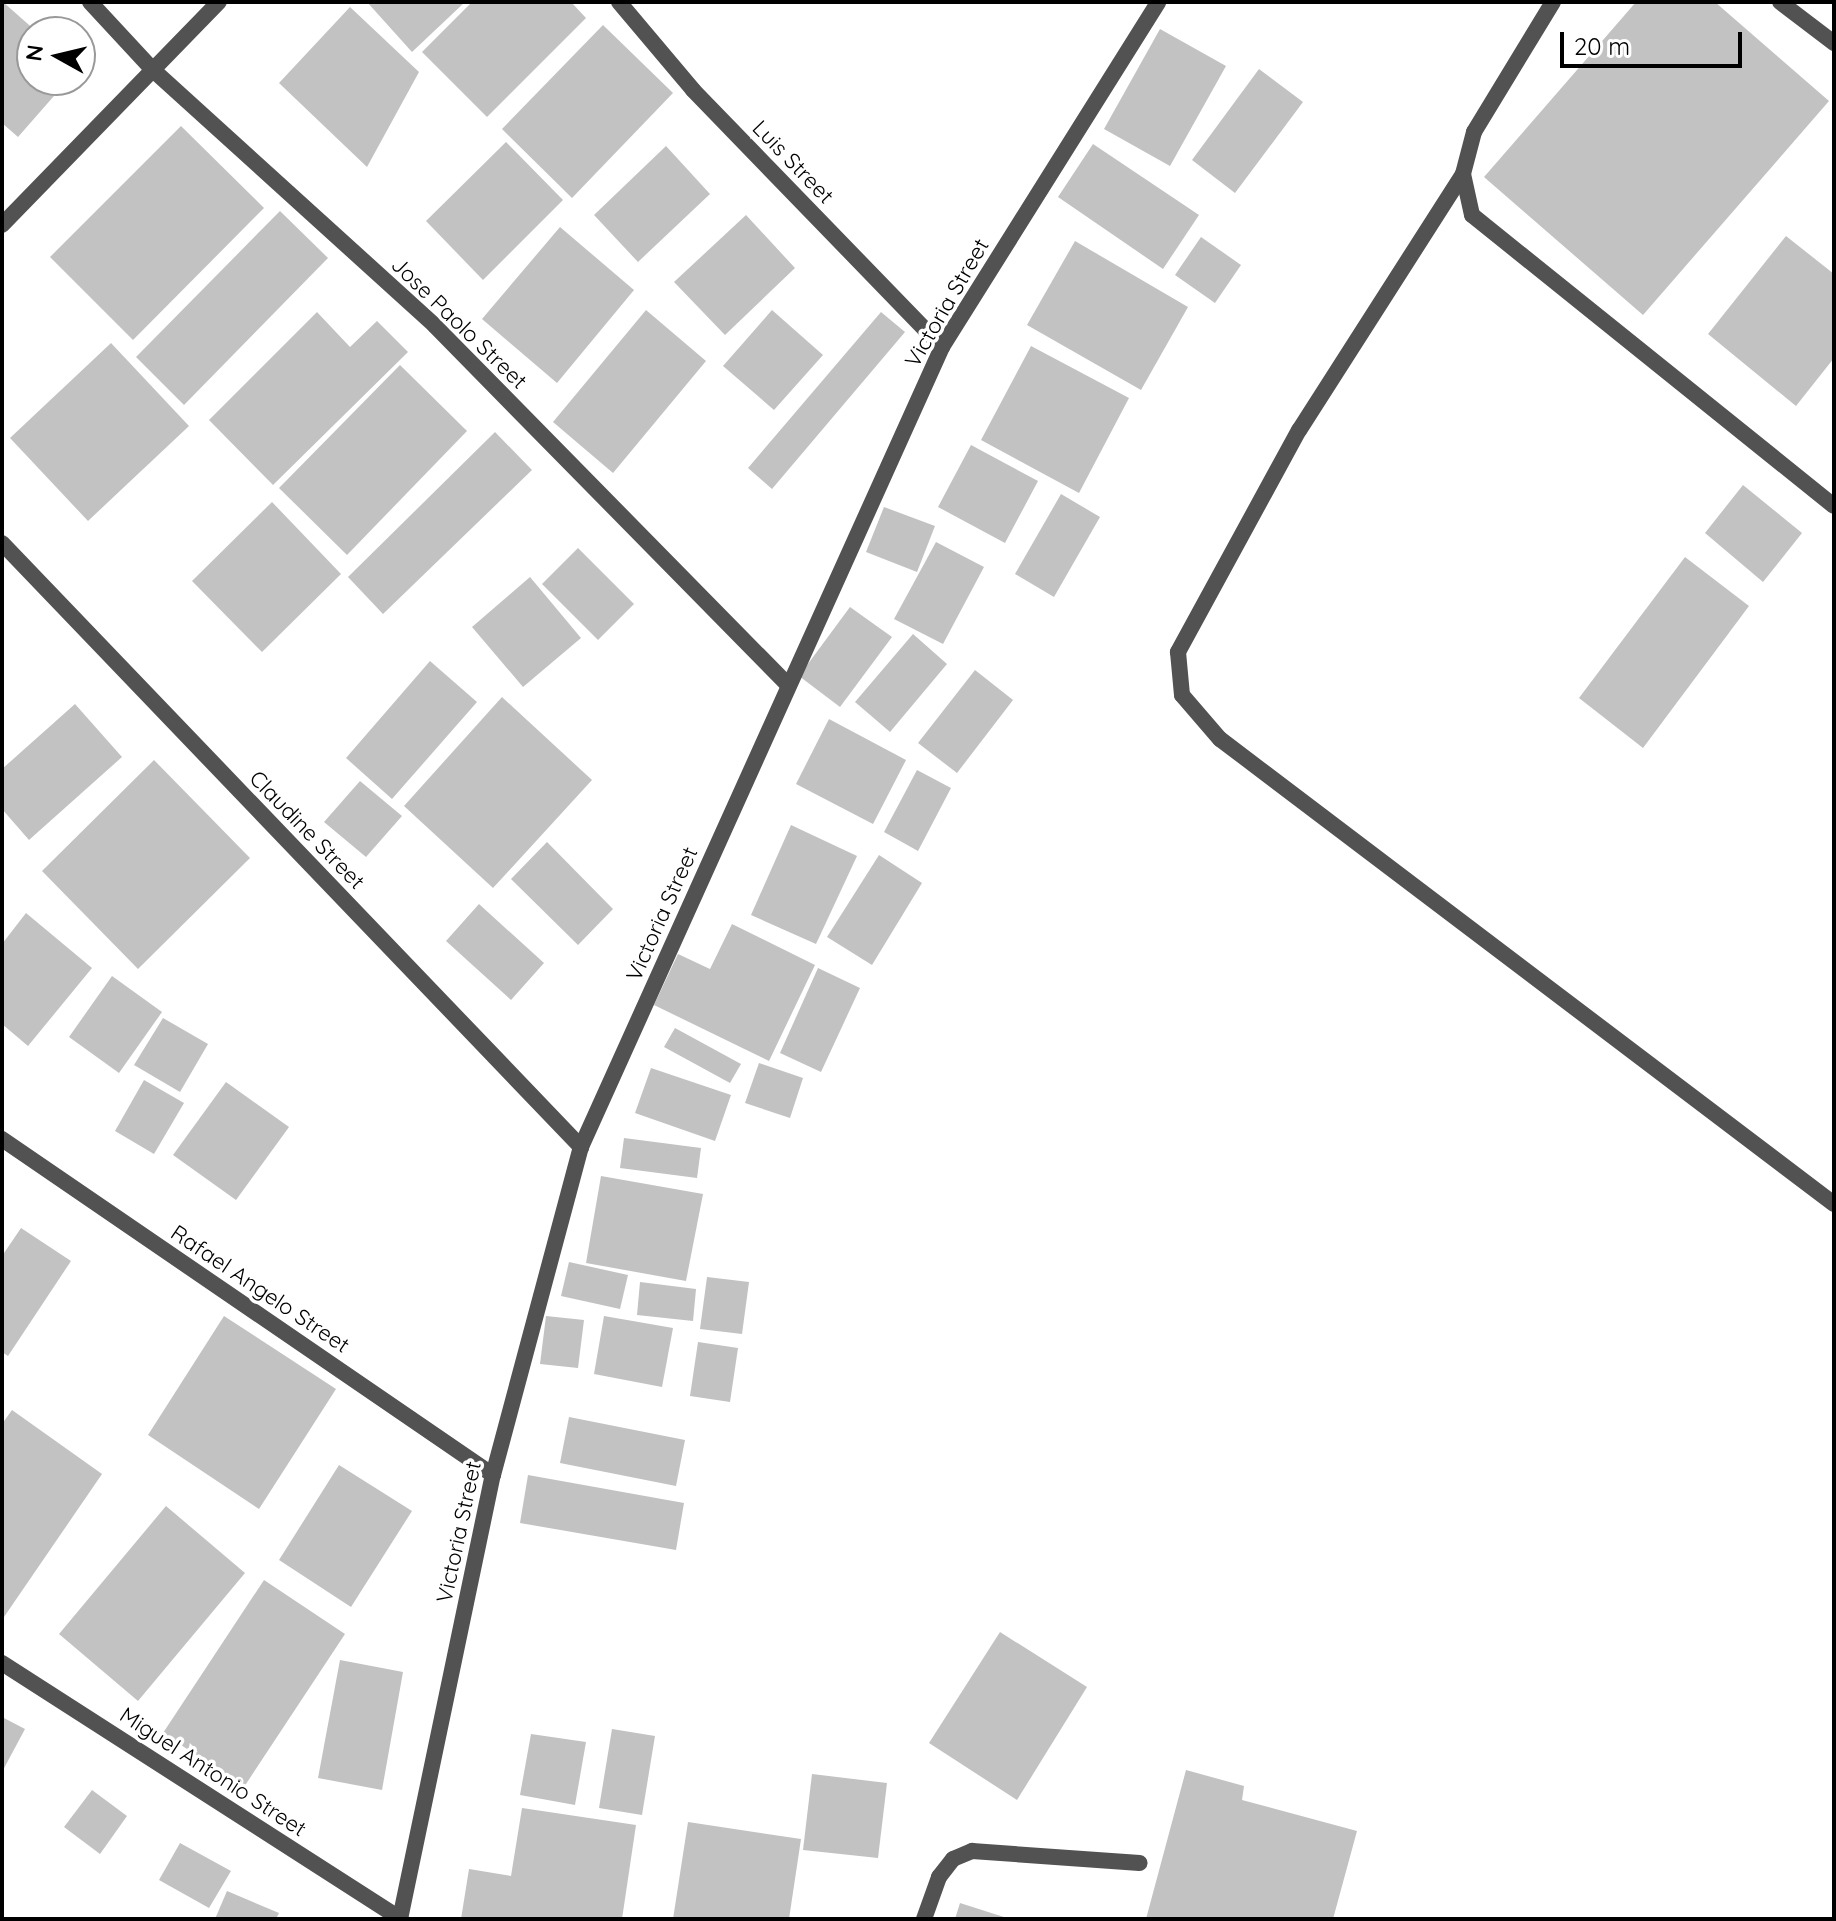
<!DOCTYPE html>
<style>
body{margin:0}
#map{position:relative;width:1836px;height:1921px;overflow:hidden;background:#fff;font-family:Quicksand,sans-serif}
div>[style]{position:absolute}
.building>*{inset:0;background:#c2c2c2}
.street>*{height:16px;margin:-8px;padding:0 8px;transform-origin:8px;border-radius:8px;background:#525252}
span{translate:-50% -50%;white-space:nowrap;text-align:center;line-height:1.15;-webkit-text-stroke:7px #fff;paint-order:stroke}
.street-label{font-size:22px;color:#000}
.frame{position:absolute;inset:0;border:4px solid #000;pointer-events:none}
.north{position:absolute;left:16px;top:16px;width:80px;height:80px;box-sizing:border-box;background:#fff;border:2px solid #999;border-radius:50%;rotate:278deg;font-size:22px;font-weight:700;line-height:32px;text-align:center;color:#000}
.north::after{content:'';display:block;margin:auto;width:28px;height:36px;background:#000;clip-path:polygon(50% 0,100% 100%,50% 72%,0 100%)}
.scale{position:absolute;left:1560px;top:32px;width:182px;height:36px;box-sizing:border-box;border:4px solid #000;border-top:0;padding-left:10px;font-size:24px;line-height:28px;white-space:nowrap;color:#000;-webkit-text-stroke:6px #fff;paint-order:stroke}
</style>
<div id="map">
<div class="building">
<div style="clip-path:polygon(3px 2px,37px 32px,32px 80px,68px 80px,18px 137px,2px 123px)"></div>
<div style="clip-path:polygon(367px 2px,465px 2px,412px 52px)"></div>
<div style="clip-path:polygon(472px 2px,571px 2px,586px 18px,487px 117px,422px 52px)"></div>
<div style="clip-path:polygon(1636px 2px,1715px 2px,1829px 101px,1643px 315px,1484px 177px)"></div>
<div style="clip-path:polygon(350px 7px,419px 72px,367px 167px,279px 83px)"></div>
<div style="clip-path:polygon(603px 25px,673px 93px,572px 198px,502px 129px)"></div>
<div style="clip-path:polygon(1160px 29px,1226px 66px,1170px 166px,1104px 129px)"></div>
<div style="clip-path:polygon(1259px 69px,1303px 102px,1235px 193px,1192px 160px)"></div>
<div style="clip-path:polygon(181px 126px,264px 208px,133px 340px,50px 257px)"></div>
<div style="clip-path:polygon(506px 142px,563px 200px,483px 280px,426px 221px)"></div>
<div style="clip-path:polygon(1093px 144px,1199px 215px,1163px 269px,1058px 197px)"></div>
<div style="clip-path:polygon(666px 146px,710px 194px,638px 262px,594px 215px)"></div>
<div style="clip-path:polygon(280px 211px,328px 258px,184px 405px,136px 357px)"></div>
<div style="clip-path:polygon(746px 215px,795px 268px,725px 335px,674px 282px)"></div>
<div style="clip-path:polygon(560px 227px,634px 290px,557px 383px,482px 319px)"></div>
<div style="clip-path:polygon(1786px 236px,1834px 274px,1834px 358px,1796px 406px,1708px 334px)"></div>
<div style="clip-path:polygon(1201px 237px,1241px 265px,1215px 303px,1175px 275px)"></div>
<div style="clip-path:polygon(1075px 241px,1188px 307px,1141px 390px,1027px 325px)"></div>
<div style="clip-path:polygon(646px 310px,706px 361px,613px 473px,553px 422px)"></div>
<div style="clip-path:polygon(772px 310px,823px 355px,774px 410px,723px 366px)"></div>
<div style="clip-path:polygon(317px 312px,350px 347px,377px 321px,408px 352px,273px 485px,209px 420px)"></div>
<div style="clip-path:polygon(881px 312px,905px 332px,772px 489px,748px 468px)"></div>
<div style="clip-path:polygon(111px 343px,189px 426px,88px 521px,10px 438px)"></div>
<div style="clip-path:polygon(1031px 346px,1129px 398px,1079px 493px,981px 440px)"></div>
<div style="clip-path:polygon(400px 365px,467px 431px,347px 555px,279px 488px)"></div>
<div style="clip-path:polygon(495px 432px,532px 470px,383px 614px,348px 577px)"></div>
<div style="clip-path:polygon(971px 445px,1038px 481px,1005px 543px,938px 507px)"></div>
<div style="clip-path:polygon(1743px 485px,1802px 533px,1763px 582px,1705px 533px)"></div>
<div style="clip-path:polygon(1061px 494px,1100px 517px,1054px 597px,1015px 574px)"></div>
<div style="clip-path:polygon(272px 502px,341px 574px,262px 652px,192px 581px)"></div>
<div style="clip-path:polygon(884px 507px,935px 526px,917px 572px,866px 552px)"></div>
<div style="clip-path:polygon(936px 542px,984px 567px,943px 644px,894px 619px)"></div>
<div style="clip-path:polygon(578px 548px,634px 604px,598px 640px,542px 584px)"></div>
<div style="clip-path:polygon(1685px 557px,1749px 606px,1643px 748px,1579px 698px)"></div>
<div style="clip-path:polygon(530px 577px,581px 638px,523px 687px,472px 627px)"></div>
<div style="clip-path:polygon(850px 607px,892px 637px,840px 707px,799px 676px)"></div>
<div style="clip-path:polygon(913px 634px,947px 664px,890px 732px,855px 702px)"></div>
<div style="clip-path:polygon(430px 661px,477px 702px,392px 799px,346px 758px)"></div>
<div style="clip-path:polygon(975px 670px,1013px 700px,957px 773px,918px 743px)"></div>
<div style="clip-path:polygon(502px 697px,592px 780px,493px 888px,404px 806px)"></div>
<div style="clip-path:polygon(75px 704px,122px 757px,29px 840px,2px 809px,2px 769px)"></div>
<div style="clip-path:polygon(829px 719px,906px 760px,873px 824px,796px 784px)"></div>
<div style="clip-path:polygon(154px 760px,250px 858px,138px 969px,42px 871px)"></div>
<div style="clip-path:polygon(917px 770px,951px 788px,918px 851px,884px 832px)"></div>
<div style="clip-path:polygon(360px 781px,402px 816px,366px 857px,324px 822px)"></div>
<div style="clip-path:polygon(791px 825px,857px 856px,816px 944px,751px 915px)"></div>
<div style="clip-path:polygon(547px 842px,613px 909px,578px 945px,511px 879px)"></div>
<div style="clip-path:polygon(879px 855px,922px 883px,872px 965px,827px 937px)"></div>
<div style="clip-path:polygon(479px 904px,544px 963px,511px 1000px,446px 941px)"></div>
<div style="clip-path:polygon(26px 913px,92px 968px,28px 1046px,2px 1024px,2px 944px)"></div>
<div style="clip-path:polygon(732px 924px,815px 965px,769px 1061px,654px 1005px,678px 954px,710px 969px)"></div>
<div style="clip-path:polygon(818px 968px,860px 988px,821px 1072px,780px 1053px)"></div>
<div style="clip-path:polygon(112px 976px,162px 1012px,119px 1073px,69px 1037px)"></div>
<div style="clip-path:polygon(163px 1018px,208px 1044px,180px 1092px,134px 1065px)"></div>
<div style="clip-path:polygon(675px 1028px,741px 1064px,730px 1083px,664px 1047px)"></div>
<div style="clip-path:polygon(759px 1063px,803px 1078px,790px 1118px,745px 1103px)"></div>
<div style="clip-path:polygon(651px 1068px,731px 1095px,715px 1141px,635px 1113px)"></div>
<div style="clip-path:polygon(144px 1080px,184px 1103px,154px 1154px,115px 1131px)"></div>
<div style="clip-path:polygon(226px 1082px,289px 1127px,236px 1200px,173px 1155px)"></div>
<div style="clip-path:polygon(624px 1138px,701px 1148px,697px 1178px,620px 1168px)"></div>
<div style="clip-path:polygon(601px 1176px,703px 1194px,686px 1281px,586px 1263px)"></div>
<div style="clip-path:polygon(21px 1228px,71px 1261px,8px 1356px,2px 1352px,2px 1256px)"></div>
<div style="clip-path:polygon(569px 1262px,628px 1275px,620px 1309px,561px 1296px)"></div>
<div style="clip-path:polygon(707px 1277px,749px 1282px,742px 1334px,700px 1329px)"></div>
<div style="clip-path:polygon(640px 1282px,696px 1289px,693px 1321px,637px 1315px)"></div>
<div style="clip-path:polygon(224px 1316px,336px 1389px,259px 1509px,148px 1435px)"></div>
<div style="clip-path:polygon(546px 1316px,584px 1320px,578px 1368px,540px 1364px)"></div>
<div style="clip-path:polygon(604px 1316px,673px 1328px,662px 1387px,594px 1374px)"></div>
<div style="clip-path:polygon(698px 1342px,738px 1348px,730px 1402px,690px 1396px)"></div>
<div style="clip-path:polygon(12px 1410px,102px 1474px,4px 1617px,2px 1424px)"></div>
<div style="clip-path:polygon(569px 1417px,685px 1440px,676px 1486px,560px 1463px)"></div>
<div style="clip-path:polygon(339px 1465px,412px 1511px,351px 1607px,279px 1560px)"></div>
<div style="clip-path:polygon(528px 1475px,684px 1503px,676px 1550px,520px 1523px)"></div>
<div style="clip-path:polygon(166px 1506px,245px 1573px,138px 1701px,59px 1634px)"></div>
<div style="clip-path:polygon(264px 1580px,345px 1634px,244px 1787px,163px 1733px)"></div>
<div style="clip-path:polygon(1000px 1632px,1087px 1687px,1017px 1800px,929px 1743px)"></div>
<div style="clip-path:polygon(340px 1660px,403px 1672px,382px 1790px,318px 1778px)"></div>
<div style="clip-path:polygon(2px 1717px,25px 1729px,2px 1772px)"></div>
<div style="clip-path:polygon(612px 1729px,655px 1736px,642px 1815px,599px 1808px)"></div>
<div style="clip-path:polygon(531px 1734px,586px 1742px,575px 1805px,520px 1795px)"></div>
<div style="clip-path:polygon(1186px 1770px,1244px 1786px,1242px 1800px,1357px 1831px,1333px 1919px,1146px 1919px)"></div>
<div style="clip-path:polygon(812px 1774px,887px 1783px,878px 1858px,803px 1850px)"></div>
<div style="clip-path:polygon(92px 1790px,127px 1816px,100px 1854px,64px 1827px)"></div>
<div style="clip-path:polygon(522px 1808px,636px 1825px,622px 1919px,461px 1919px,469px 1869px,511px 1876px)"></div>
<div style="clip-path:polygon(688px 1822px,801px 1839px,789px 1919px,673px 1919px)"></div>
<div style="clip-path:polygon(180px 1843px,231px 1871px,209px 1908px,159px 1880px)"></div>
<div style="clip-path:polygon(227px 1891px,279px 1913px,276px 1919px,215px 1919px)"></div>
<div style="clip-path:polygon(960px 1903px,1007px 1918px,1007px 1919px,955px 1919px)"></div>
</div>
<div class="street">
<div style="left:90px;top:2px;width:91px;rotate:47.2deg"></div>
<div style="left:152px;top:69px;width:382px;rotate:42.2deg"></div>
<div style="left:435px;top:326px;width:503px;rotate:45.48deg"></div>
<div style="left:619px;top:2px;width:115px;rotate:49.9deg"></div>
<div style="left:693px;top:90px;width:358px;rotate:45.9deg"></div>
<div style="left:1553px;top:2px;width:152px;rotate:121.3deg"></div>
<div style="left:1474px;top:132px;width:43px;rotate:104.7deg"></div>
<div style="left:1463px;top:174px;width:42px;rotate:77.6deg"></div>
<div style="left:1472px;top:215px;width:464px;rotate:38.8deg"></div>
<div style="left:1780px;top:2px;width:68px;rotate:37.2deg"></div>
<div style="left:1463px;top:174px;width:304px;rotate:122.6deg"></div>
<div style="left:1299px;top:430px;width:253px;rotate:118.6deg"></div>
<div style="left:1178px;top:652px;width:43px;rotate:84.7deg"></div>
<div style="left:1182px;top:695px;width:58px;rotate:49.2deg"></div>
<div style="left:1220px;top:739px;width:770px;rotate:37.14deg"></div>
<div style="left:2px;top:225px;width:311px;rotate:-45.8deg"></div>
<div style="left:2px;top:543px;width:837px;rotate:46.21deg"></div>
<div style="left:2px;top:1139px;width:595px;rotate:34.38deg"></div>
<div style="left:2px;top:1663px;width:474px;rotate:32.7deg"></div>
<div style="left:400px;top:1919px;width:454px;rotate:-78.2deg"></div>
<div style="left:493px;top:1475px;width:340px;rotate:-75deg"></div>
<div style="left:581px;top:1147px;width:878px;rotate:-65.71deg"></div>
<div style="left:942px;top:347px;width:407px;rotate:-57.9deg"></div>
<div style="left:924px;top:1919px;width:45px;rotate:-70.3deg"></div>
<div style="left:939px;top:1877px;width:23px;rotate:-52deg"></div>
<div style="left:953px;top:1859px;width:21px;rotate:-23deg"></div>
<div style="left:972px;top:1851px;width:168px;rotate:4.1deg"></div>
</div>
<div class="street-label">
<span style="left:793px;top:162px;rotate:46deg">Luis Street</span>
<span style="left:947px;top:303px;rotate:-60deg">Victoria Street</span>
<span style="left:459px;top:323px;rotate:44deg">Jose Paolo Street</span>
<span style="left:307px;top:830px;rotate:46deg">Claudine Street</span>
<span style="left:662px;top:914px;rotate:-66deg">Victoria Street</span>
<span style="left:260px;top:1289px;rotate:34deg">Rafael Angelo Street</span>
<span style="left:459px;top:1532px;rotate:-78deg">Victoria Street</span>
<span style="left:213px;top:1772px;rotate:33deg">Miguel Antonio Street</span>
</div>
<div class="frame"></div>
<div class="north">N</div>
<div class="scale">20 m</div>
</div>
